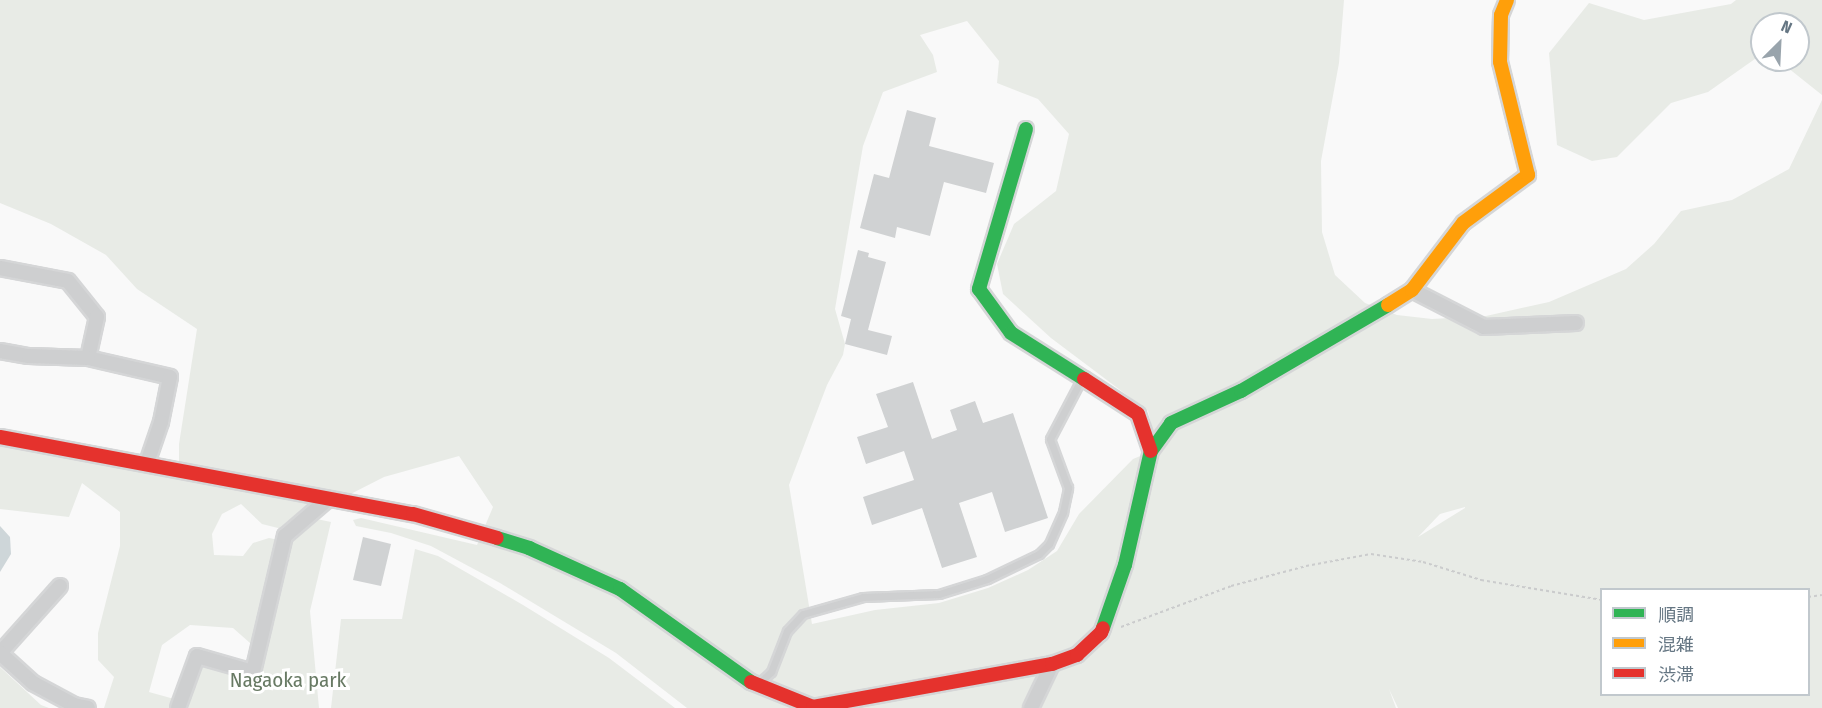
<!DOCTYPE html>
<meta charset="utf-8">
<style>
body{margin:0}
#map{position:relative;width:1822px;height:708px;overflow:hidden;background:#f9f9f9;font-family:"Fira Sans Condensed","Noto Sans JP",sans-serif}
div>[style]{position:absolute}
.green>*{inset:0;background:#e8ebe6}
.water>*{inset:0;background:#ced6d9}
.building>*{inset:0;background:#d0d2d3}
.path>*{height:2px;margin-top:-1px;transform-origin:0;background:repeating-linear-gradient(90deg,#cbcccd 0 3px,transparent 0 6px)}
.roads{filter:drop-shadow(2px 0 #d5d6d7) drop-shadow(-2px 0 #d5d6d7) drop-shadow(0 2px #d5d6d7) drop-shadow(0 -2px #d5d6d7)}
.lane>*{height:7px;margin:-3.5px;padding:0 3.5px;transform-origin:3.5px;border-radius:3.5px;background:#cecfd0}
.street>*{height:14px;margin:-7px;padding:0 7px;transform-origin:7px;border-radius:7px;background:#cecfd0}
.fast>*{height:14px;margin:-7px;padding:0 7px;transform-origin:7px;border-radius:7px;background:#30b455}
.slow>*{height:14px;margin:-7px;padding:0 7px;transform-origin:7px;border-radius:7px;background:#ff9f0a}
.jam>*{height:14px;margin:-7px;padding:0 7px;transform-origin:7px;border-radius:7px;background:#e5322d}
span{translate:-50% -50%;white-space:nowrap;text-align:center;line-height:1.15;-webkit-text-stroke:6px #fff;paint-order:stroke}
.park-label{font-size:21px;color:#687a64}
.legend{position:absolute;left:1600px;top:588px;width:210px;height:108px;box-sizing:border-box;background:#fff;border:2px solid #c1c8cd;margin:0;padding:8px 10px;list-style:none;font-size:18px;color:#657683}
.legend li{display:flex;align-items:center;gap:12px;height:30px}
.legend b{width:30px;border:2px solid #c1c8cd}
.north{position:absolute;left:1750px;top:12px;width:60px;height:60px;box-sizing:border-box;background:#fff;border:2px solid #c1c8cd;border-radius:50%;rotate:24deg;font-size:16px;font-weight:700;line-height:24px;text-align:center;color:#657683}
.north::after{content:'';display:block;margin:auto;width:21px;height:27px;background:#99a4ac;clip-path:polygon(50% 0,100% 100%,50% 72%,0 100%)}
</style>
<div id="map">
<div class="green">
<div style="clip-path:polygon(evenodd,0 0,1344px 0,1339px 63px,1321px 161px,1322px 232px,1335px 275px,1365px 303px,1397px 315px,1432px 319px,1486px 316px,1549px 302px,1626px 269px,1654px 244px,1681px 211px,1732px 200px,1789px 169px,1822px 100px,1822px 708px,1398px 708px,1389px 689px,1396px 708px,687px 708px,616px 653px,500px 583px,431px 546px,391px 533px,356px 526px,353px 520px,361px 518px,477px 545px,493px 507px,459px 456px,384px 477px,282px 529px,262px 524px,241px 504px,222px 514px,212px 534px,214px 555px,243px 556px,253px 543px,269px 538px,284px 541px,258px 650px,233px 628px,190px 625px,162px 645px,149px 692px,185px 702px,202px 663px,259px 676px,285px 543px,312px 518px,331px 522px,310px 611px,319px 708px,104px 708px,114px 677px,98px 660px,98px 633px,120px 546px,120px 512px,82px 483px,69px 517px,0 509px,0 446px,179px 462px,179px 444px,197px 329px,137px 289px,106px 255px,51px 224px,0 203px,0 0,967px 21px,999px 61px,997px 83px,1038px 99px,1069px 134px,1056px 191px,1014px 224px,997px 264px,1003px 294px,1051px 338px,1148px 411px,1157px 449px,1133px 459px,1079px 514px,1057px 551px,1028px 570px,988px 588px,939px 603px,875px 610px,812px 624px,789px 485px,827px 385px,843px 355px,845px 344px,835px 309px,863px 146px,883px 92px,937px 72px,933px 55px,920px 35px,967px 21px,0 0,1465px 507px,1465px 508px,1418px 537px,1440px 514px,1465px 507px,0 0,1602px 590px,1808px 590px,1808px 694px,1602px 694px,1602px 590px)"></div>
<div style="clip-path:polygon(1736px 0,1822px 0,1822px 95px,1778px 60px,1798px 60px,1798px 24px,1762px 24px,1762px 54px,1708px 92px,1671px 103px,1617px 157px,1592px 161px,1557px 145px,1549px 53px,1589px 3px,1644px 20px,1731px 4px)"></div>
<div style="clip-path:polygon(415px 549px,438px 556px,523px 605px,609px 658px,675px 708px,331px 708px,341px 619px,402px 619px)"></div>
<div style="clip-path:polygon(0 667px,41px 705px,49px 708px,0 708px)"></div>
</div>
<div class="water">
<div style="clip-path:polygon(0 526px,10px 537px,11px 554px,0 572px)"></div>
</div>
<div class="building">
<div style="clip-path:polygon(907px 110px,936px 118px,929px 146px,994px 163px,986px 193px,944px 182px,930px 236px,897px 227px,895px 238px,860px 228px,874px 174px,889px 178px)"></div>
<div style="clip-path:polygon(858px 250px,869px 253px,868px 257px,886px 262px,868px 330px,892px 336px,887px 355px,845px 344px,851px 319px,841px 316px)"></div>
<div style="clip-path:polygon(913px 382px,932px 439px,957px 430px,950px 410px,975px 401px,983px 423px,1013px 413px,1048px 518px,1005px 532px,992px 492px,959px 503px,977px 557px,942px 568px,922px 508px,872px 525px,863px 497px,914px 480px,904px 451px,866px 464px,857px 437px,888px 427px,876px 394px)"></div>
<div style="clip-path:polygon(363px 537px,391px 544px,381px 586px,353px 580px)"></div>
</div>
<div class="path">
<div style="left:1808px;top:597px;width:14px;rotate:-8deg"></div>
<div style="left:1121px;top:627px;width:117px;rotate:-20.4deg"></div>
<div style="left:1231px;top:586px;width:78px;rotate:-14.9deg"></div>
<div style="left:1306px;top:566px;width:66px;rotate:-10.5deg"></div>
<div style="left:1371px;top:554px;width:53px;rotate:8.7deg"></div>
<div style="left:1423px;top:562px;width:61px;rotate:17.2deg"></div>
<div style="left:1481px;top:580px;width:123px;rotate:9.4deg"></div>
</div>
<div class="roads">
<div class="lane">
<div style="left:758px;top:684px;width:18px;rotate:-43deg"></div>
<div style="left:771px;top:672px;width:44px;rotate:-68.7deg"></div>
<div style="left:787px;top:631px;width:23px;rotate:-47deg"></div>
<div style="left:803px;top:614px;width:62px;rotate:-15.8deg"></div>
<div style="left:863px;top:597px;width:76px;rotate:-2.3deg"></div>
<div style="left:939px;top:594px;width:50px;rotate:-17.4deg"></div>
<div style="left:987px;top:579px;width:58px;rotate:-25.7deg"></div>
<div style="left:1039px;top:554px;width:14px;rotate:-45deg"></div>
<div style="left:1049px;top:544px;width:35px;rotate:-66deg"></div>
<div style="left:1063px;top:512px;width:25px;rotate:-78deg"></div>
<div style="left:1068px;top:488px;width:52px;rotate:-110.2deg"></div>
<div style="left:1050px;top:439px;width:69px;rotate:-62.3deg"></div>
</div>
<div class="street">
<div style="left:0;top:268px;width:69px;rotate:10.8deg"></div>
<div style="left:68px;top:281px;width:46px;rotate:51.1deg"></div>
<div style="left:97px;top:317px;width:42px;rotate:102.4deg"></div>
<div style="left:88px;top:358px;width:84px;rotate:13deg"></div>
<div style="left:170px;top:377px;width:46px;rotate:101.3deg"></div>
<div style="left:161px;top:422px;width:43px;rotate:108.9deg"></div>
<div style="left:1412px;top:290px;width:81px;rotate:27.2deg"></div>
<div style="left:1484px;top:327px;width:92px;rotate:-2.5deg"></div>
<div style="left:0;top:351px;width:29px;rotate:10deg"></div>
<div style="left:29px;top:356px;width:59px;rotate:1.9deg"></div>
<div style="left:60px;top:586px;width:90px;rotate:131.8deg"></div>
<div style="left:0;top:653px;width:45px;rotate:42.3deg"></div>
<div style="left:33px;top:683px;width:47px;rotate:28.2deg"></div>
<div style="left:74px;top:705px;width:14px;rotate:12deg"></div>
<div style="left:178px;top:708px;width:55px;rotate:-69.9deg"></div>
<div style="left:197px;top:656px;width:58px;rotate:15.9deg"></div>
<div style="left:253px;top:672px;width:140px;rotate:-76.8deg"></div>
<div style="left:285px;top:536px;width:57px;rotate:-40.7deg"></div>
<div style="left:1031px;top:708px;width:49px;rotate:-64.5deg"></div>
</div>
<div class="fast">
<div style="left:1026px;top:129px;width:167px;rotate:106.4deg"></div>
<div style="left:979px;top:289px;width:54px;rotate:54deg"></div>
<div style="left:1011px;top:333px;width:86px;rotate:32.2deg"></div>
<div style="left:497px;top:538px;width:34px;rotate:17deg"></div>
<div style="left:529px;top:548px;width:100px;rotate:24.3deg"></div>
<div style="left:620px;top:589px;width:161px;rotate:35.4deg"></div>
<div style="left:1103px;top:628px;width:67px;rotate:-70.8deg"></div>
<div style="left:1125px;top:565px;width:117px;rotate:-77.2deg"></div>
<div style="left:1151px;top:451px;width:34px;rotate:-54deg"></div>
<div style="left:1171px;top:423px;width:77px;rotate:-24.6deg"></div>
<div style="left:1241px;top:391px;width:170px;rotate:-30.3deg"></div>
</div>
<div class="slow">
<div style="left:1388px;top:305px;width:28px;rotate:-32deg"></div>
<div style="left:1412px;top:290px;width:84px;rotate:-52.7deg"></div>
<div style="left:1463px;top:223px;width:81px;rotate:-36.4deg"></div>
<div style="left:1528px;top:175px;width:116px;rotate:-103.9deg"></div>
<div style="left:1500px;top:62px;width:47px;rotate:-88.8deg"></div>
<div style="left:1501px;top:15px;width:16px;rotate:-68deg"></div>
</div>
<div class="jam">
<div style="left:1084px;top:379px;width:64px;rotate:32.9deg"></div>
<div style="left:1138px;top:414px;width:39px;rotate:71deg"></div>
<div style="left:0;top:437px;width:420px;rotate:10.6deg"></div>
<div style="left:413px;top:514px;width:87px;rotate:15.9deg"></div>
<div style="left:751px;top:682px;width:67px;rotate:22deg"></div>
<div style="left:813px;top:707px;width:243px;rotate:-10.2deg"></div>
<div style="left:1052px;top:664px;width:27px;rotate:-20deg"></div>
<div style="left:1077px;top:655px;width:33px;rotate:-43deg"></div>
<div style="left:1101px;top:633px;width:5px;rotate:-68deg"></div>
</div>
</div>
<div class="park-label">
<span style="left:288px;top:680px">Nagaoka park</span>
</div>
<ul class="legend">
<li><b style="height:8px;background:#30b455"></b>順調</li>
<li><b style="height:8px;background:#ff9f0a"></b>混雑</li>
<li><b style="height:8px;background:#e5322d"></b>渋滞</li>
</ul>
<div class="north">N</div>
</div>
